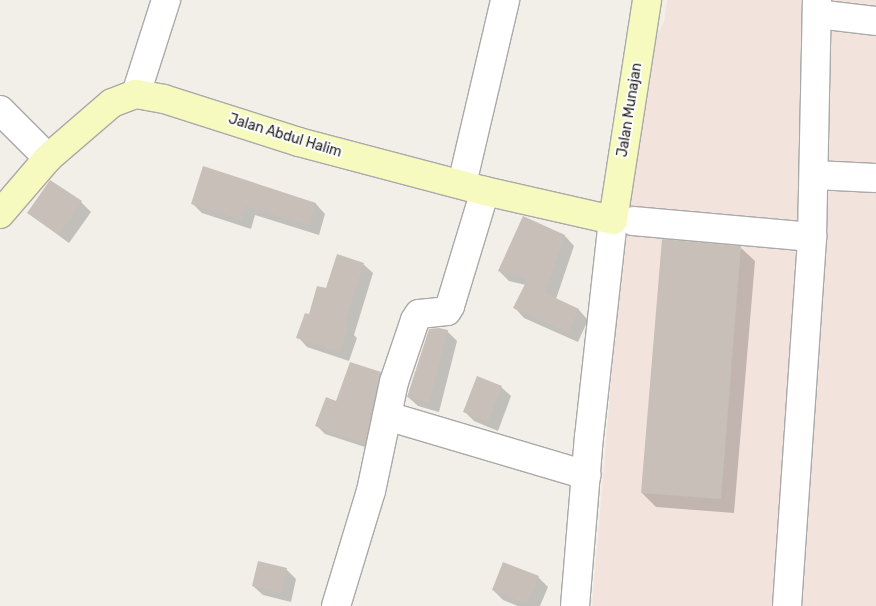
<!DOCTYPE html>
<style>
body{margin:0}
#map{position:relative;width:876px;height:606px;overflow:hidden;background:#f2efe9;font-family:Rubik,sans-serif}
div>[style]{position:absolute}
.military>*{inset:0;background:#f3e3dd}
.shadow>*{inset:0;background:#0003}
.building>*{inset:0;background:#c7bfb8}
.roads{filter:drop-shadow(1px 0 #a9a9a9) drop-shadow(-1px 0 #a9a9a9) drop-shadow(0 1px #a9a9a9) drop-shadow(0 -1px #a9a9a9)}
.street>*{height:28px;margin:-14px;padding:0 14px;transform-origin:14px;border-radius:14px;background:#fff}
.secondary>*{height:28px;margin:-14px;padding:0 14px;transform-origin:14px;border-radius:14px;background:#f7fabf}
span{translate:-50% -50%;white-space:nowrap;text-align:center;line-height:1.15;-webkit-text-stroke:4px #fff;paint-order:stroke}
.street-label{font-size:14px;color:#222}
</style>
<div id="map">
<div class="military">
<div style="clip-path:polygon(667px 0,876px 0,876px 606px,592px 606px,638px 66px,664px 22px)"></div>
</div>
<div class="shadow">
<div style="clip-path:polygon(81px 202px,91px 212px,69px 243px,28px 213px)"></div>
<div style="clip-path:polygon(193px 204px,316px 204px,325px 214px,319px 235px,255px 215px,251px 229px,202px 213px)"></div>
<div style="clip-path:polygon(524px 218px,565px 236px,574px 246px,556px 299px,579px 310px,588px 320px,578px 342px,524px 318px,515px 308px,526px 285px,509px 281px,499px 271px)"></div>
<div style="clip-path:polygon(741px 248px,755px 261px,734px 513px,656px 507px,642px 493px)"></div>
<div style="clip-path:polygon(363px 264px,373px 273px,354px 335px,357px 338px,349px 361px,307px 347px,298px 337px,327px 290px)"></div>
<div style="clip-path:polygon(447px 331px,457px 341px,439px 412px,418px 406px,408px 397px)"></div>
<div style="clip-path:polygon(380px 373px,389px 382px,374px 450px,325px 434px,317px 426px,337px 403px)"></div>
<div style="clip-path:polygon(501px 387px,511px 396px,498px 431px,474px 421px,465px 412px)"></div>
<div style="clip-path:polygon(286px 569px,296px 579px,291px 602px,263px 595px,253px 586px)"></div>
<div style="clip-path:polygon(538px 577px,548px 587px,540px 606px,518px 606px,503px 600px,493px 590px)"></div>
</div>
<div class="building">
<div style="clip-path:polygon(203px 166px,316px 203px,309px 226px,246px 206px,242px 220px,191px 204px)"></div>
<div style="clip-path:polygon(50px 180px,82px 201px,59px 235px,27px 213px)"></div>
<div style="clip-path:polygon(523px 216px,565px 235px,545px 293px,579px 309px,568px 333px,513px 308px,527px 280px,498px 271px)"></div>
<div style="clip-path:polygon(662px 239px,741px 246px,721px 499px,641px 493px)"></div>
<div style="clip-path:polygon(337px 254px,364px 263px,344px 326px,348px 328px,340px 352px,296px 338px,305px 313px,309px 314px,317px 286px,326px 288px)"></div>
<div style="clip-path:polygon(439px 328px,448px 330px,429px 403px,407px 397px,429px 329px)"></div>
<div style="clip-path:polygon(350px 362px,381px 372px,365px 444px,315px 426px,326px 397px,336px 401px)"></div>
<div style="clip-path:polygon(477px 376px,502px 386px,488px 422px,463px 412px)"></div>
<div style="clip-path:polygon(258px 561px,287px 568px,281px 593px,252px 586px)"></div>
<div style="clip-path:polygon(503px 562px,539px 576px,527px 604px,492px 590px)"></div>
</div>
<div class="roads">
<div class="street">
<div style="left:817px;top:14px;width:59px;rotate:6.8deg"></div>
<div style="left:136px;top:94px;width:99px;rotate:-72.3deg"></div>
<div style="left:0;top:110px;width:68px;rotate:45deg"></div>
<div style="left:814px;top:175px;width:62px;rotate:2.8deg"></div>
<div style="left:462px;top:184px;width:189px;rotate:-76.8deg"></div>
<div style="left:633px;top:221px;width:180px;rotate:5.1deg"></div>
<div style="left:387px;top:416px;width:208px;rotate:16.5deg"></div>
<div style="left:336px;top:606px;width:120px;rotate:-73.1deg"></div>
<div style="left:371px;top:491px;width:111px;rotate:-78.1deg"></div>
<div style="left:394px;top:382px;width:65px;rotate:-71.3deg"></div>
<div style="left:415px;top:320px;width:7px;rotate:-56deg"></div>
<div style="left:419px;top:314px;width:28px;rotate:-6deg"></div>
<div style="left:447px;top:311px;width:6px;rotate:-59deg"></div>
<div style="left:450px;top:306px;width:120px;rotate:-73.1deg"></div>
<div style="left:575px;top:606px;width:170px;rotate:-85.3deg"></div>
<div style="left:589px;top:437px;width:218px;rotate:-83.7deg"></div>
<div style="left:787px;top:606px;width:370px;rotate:-86.1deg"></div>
<div style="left:812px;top:237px;width:237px;rotate:-88.8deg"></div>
</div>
<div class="secondary">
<div style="left:0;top:214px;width:74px;rotate:-49.4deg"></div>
<div style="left:48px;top:158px;width:84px;rotate:-40.7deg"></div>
<div style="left:112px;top:103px;width:26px;rotate:-21deg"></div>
<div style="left:136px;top:94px;width:28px;rotate:10deg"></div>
<div style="left:164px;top:99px;width:142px;rotate:17.7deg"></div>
<div style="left:299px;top:142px;width:192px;rotate:14.8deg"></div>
<div style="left:485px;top:191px;width:131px;rotate:12.8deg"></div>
<div style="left:613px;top:220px;width:223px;rotate:-81.2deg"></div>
</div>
</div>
<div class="street-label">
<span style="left:630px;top:110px;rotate:-81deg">Jalan Munajan</span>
<span style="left:285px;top:136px;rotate:17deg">Jalan Abdul Halim</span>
</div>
</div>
